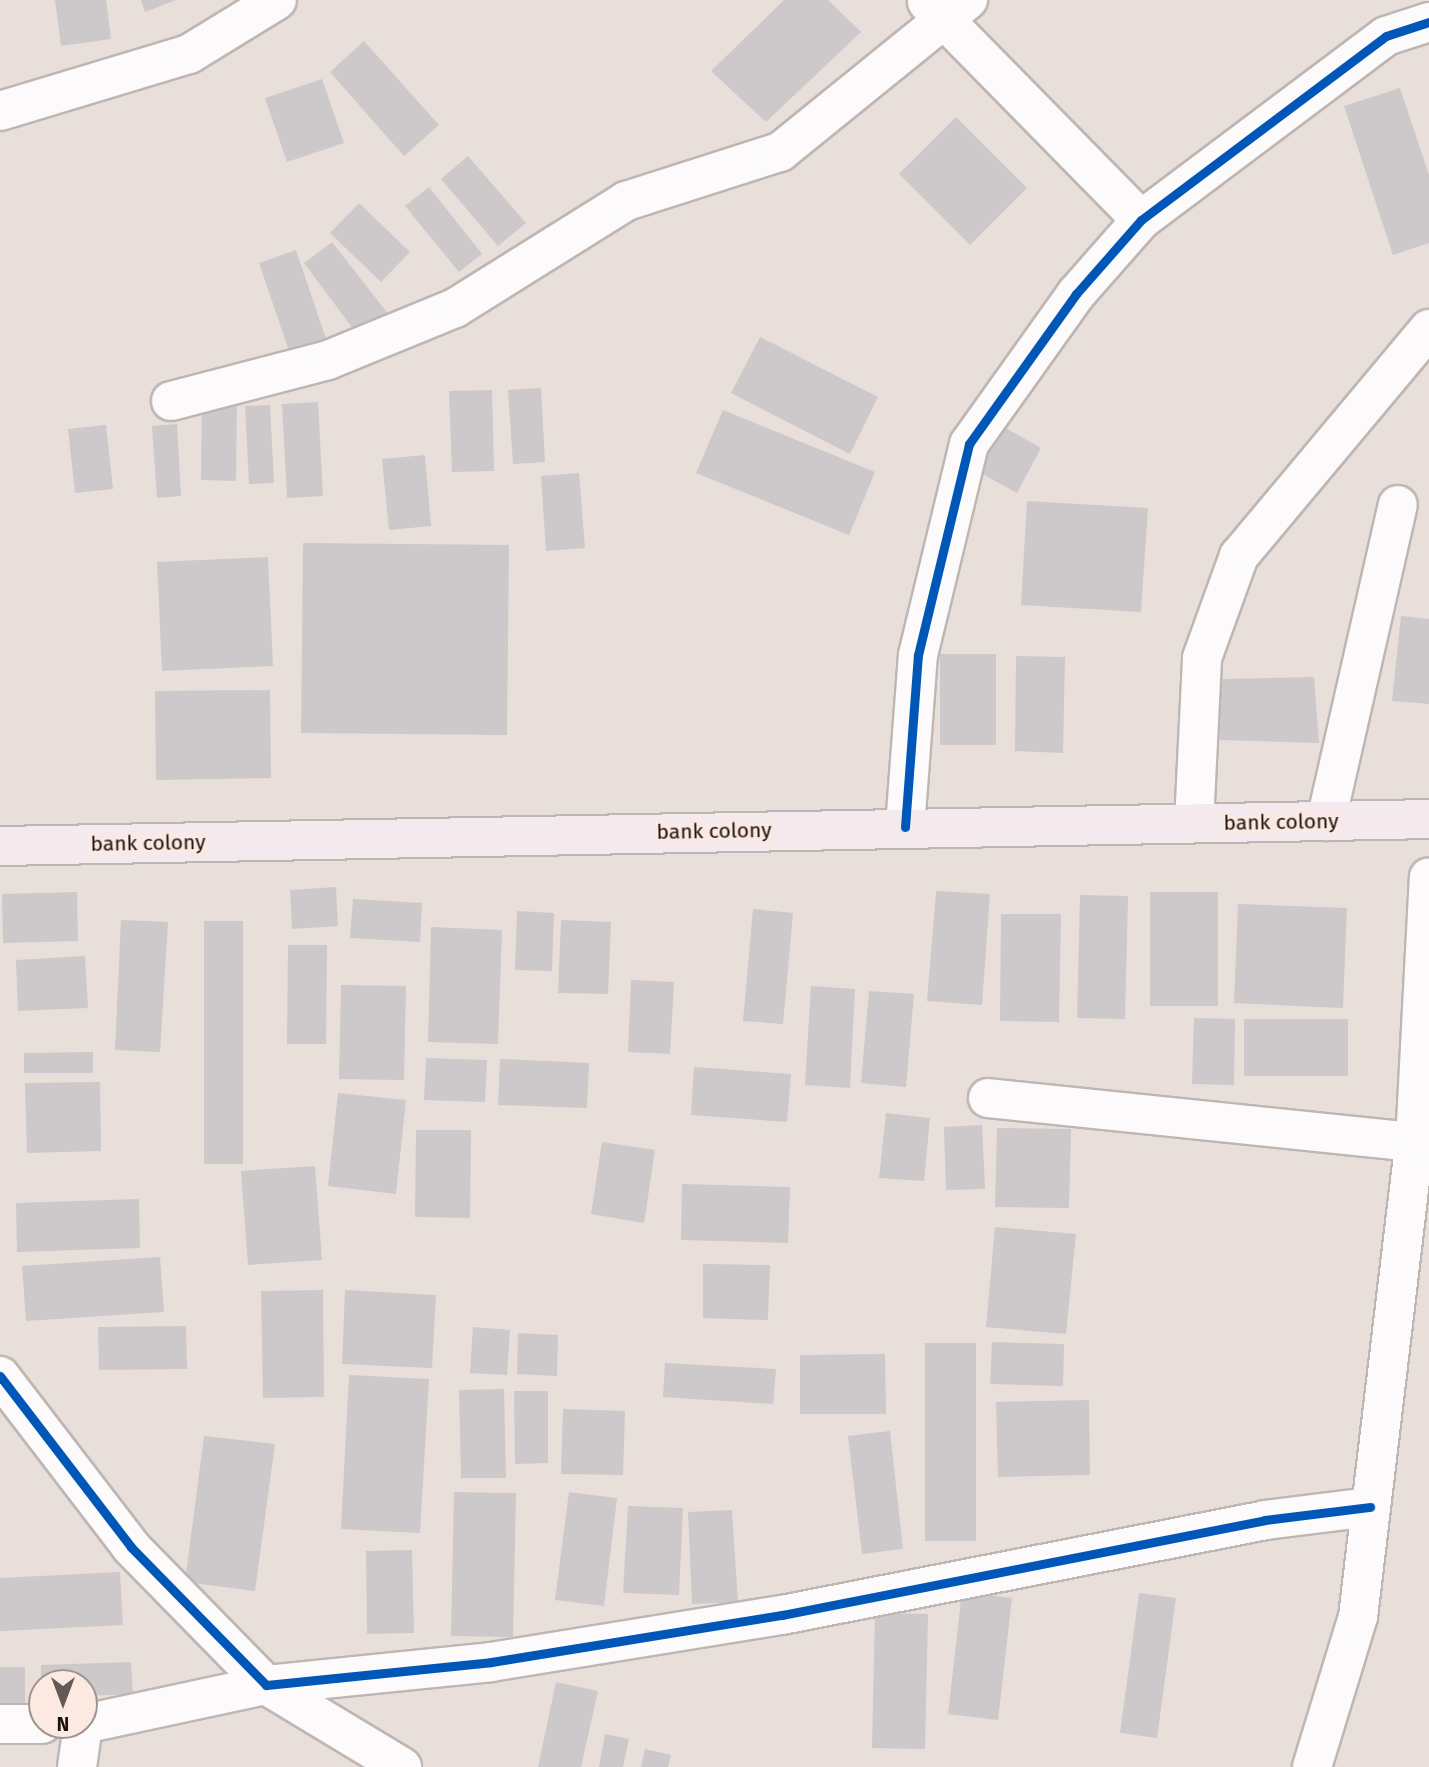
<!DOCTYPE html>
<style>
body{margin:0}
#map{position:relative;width:1429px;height:1767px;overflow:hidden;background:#e8dfdb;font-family:"Fira Sans",sans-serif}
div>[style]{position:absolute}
.building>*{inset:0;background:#cdc8c9}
.roads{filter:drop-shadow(2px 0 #beb6b3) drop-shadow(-2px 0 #beb6b3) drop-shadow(0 2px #beb6b3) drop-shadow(0 -2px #beb6b3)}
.minor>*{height:38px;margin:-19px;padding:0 19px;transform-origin:19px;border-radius:19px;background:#fcfafa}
.major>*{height:38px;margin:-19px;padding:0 19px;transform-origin:19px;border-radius:19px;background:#f4eaee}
.cycleway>*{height:9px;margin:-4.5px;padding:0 4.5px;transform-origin:4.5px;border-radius:4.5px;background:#0057b8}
span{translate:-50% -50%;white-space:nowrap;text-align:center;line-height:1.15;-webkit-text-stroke:7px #fce9e2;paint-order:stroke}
.street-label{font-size:21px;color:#191310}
.north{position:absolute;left:28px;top:1669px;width:70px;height:70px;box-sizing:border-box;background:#fce9e2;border:2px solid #a1938e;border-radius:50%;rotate:180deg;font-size:19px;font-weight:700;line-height:28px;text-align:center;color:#191310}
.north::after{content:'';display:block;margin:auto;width:24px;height:32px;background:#615a57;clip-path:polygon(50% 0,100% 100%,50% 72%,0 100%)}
</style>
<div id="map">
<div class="building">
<div style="clip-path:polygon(55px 0,106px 0,111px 39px,61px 46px)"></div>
<div style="clip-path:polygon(141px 0,176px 0,145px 12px)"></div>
<div style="clip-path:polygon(784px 0,828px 0,861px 32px,766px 122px,711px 71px)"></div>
<div style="clip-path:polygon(364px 41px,439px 125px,404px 156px,330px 72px)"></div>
<div style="clip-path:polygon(322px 79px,344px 143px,287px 162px,265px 98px)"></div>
<div style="clip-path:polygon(1400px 88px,1429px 175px,1429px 243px,1393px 255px,1344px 106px)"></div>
<div style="clip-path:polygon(956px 117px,1027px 188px,970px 245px,899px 174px)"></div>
<div style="clip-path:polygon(468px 156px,526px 223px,498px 246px,441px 179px)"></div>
<div style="clip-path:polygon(429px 187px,482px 254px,459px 272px,405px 206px)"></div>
<div style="clip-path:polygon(359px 203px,410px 252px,381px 282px,330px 233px)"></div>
<div style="clip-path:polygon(332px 242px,389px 315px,360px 338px,304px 263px)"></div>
<div style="clip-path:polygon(296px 250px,326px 339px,289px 351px,259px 263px)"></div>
<div style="clip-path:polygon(760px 337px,878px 397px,850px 454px,731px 393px)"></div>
<div style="clip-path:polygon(541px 388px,545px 462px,513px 464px,508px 390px)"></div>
<div style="clip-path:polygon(492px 390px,494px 471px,452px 472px,449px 391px)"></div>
<div style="clip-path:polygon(202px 395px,237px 396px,236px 481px,201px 480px)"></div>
<div style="clip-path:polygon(318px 402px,323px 496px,287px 498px,282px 404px)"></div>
<div style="clip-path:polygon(270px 405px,274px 483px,249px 484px,245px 406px)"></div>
<div style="clip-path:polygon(723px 410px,875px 472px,849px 535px,696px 473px)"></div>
<div style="clip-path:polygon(177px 424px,181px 496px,157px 498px,152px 426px)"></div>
<div style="clip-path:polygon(106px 425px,113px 489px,75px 493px,68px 429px)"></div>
<div style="clip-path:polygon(1002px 426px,1041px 448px,1017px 493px,977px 471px)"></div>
<div style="clip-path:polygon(425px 455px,431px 526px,389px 530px,382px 459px)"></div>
<div style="clip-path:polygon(579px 473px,585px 548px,546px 551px,541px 476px)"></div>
<div style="clip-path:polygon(1027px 501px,1148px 508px,1141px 612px,1021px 605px)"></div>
<div style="clip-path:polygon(303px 543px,509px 545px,507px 735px,301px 733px)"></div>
<div style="clip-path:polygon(268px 557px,273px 666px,162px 671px,157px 562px)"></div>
<div style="clip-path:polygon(1401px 616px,1429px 619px,1429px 704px,1392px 701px)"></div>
<div style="clip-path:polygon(940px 654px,996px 654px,996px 745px,940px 745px)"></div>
<div style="clip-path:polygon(1016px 656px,1065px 657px,1063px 753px,1015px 751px)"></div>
<div style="clip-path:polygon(1314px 677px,1319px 743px,1220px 740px,1220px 679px)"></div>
<div style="clip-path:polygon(270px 690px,271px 778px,156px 780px,155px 691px)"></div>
<div style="clip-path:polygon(336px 887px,338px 926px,292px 929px,290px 890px)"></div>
<div style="clip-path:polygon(936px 891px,990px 894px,982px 1005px,927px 1001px)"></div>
<div style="clip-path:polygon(77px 892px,78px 941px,3px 943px,2px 894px)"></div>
<div style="clip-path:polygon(1150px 892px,1218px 892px,1218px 1006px,1150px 1006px)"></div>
<div style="clip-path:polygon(1080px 895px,1128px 896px,1125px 1019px,1077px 1018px)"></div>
<div style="clip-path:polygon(353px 899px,422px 903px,420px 942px,350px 938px)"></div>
<div style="clip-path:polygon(1238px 904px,1347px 908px,1343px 1008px,1234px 1003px)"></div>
<div style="clip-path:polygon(753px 909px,793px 913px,783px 1024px,743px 1021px)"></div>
<div style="clip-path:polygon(517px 911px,554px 913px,552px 971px,515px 970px)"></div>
<div style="clip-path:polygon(1001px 914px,1061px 914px,1059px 1022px,1000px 1021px)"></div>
<div style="clip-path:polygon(121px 920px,168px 922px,160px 1052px,115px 1050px)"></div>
<div style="clip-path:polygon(561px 920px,611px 922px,608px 994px,558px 993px)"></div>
<div style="clip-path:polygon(204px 921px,243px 921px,243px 1164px,204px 1164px)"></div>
<div style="clip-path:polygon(431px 927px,502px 930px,498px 1044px,428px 1042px)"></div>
<div style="clip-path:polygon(288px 945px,327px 945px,326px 1044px,287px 1044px)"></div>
<div style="clip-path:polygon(85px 956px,88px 1008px,18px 1011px,16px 960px)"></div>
<div style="clip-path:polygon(631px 980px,674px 982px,670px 1054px,628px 1052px)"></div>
<div style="clip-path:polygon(341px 985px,406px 986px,404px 1080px,339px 1079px)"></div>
<div style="clip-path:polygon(811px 986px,855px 989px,850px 1088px,805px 1085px)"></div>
<div style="clip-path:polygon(869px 991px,914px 994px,906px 1087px,861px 1083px)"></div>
<div style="clip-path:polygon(1194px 1018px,1235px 1019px,1234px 1085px,1192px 1084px)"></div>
<div style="clip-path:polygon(1244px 1019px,1348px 1019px,1348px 1076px,1244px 1076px)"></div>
<div style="clip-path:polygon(93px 1052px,93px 1073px,24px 1073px,24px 1053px)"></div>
<div style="clip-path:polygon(426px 1058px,487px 1060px,485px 1102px,424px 1100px)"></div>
<div style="clip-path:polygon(500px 1059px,589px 1063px,587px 1108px,498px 1105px)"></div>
<div style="clip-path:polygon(694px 1067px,791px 1074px,787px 1122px,691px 1115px)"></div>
<div style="clip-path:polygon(100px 1082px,101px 1151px,27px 1153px,25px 1083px)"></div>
<div style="clip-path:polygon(338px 1093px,406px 1100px,396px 1194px,328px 1186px)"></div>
<div style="clip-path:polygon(886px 1113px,930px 1118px,924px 1181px,879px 1178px)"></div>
<div style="clip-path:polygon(982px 1125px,985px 1189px,946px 1190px,944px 1127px)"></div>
<div style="clip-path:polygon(997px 1128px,1071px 1129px,1069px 1208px,995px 1207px)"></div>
<div style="clip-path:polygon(416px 1130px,471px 1130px,470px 1218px,415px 1217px)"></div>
<div style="clip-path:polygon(602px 1142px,655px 1150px,644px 1223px,591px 1214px)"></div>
<div style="clip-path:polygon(315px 1166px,322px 1260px,248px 1265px,241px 1171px)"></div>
<div style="clip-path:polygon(682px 1184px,790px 1187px,788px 1243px,681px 1240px)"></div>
<div style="clip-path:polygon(139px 1199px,140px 1248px,17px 1252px,16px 1203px)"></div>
<div style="clip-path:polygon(995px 1227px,1076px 1234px,1066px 1334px,986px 1327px)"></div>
<div style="clip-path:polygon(160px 1257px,164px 1312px,26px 1321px,22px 1266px)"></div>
<div style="clip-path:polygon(703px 1264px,770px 1265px,768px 1320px,703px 1318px)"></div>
<div style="clip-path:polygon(323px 1290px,324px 1397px,263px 1398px,261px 1291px)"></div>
<div style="clip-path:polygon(345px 1290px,436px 1295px,432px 1368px,342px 1364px)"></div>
<div style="clip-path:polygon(186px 1326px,187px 1369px,99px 1370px,98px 1327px)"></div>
<div style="clip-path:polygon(473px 1327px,510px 1330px,507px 1375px,470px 1373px)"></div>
<div style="clip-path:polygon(518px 1333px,558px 1335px,557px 1376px,517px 1374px)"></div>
<div style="clip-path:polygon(992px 1342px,1064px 1344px,1063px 1386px,990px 1384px)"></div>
<div style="clip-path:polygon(925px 1343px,976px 1343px,976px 1541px,925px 1541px)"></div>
<div style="clip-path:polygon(885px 1354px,886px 1414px,800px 1414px,800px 1355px)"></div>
<div style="clip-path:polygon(665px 1363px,776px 1369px,773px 1404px,663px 1397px)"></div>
<div style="clip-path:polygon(349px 1375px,429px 1379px,420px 1533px,341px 1529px)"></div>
<div style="clip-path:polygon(504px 1389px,506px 1478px,461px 1478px,459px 1390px)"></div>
<div style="clip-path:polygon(514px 1391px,548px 1391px,548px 1463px,515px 1464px)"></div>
<div style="clip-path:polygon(1089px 1400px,1090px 1475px,998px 1477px,996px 1402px)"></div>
<div style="clip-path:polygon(563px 1409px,625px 1411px,623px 1475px,561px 1474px)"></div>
<div style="clip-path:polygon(890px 1431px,903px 1549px,862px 1554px,848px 1436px)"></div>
<div style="clip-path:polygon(204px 1436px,275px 1444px,255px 1591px,185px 1582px)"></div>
<div style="clip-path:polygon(454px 1492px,516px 1493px,513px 1637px,451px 1636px)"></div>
<div style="clip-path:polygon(569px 1492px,617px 1498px,604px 1606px,555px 1600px)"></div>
<div style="clip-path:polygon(628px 1506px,683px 1508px,679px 1595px,623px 1593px)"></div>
<div style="clip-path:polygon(732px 1510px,738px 1602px,692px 1604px,688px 1512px)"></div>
<div style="clip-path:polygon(412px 1550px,414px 1633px,367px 1634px,366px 1551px)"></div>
<div style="clip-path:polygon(120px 1572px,123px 1625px,0 1631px,0 1578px)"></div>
<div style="clip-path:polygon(962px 1592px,1012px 1598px,998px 1720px,948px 1714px)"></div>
<div style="clip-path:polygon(1139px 1593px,1176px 1598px,1157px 1738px,1120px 1733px)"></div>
<div style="clip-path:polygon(875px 1613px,928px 1614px,925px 1749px,872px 1748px)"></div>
<div style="clip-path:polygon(131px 1662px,133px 1694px,84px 1696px,84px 1683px,41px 1683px,41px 1665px)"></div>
<div style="clip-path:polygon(0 1667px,25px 1667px,25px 1703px,0 1703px)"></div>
<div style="clip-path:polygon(556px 1682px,598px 1691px,581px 1767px,538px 1767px)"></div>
<div style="clip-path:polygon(605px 1734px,629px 1739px,623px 1767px,599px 1767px)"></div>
<div style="clip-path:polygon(645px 1749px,671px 1755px,668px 1767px,641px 1767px)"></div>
</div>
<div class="roads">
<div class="minor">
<div style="left:927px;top:2px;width:305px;rotate:45.5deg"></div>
<div style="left:0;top:111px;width:197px;rotate:-16.8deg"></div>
<div style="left:189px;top:54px;width:103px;rotate:-31.5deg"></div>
<div style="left:171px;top:401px;width:162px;rotate:-14.6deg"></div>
<div style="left:328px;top:360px;width:137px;rotate:-22.3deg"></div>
<div style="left:455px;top:308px;width:202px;rotate:-32deg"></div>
<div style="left:626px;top:201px;width:162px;rotate:-17.7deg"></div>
<div style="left:780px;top:152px;width:242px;rotate:-39deg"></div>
<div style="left:1326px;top:821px;width:324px;rotate:-77.2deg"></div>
<div style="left:1194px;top:823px;width:165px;rotate:-87.2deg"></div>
<div style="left:1202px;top:658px;width:109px;rotate:-70.1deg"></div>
<div style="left:1239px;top:556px;width:296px;rotate:-50.1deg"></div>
<div style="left:905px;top:827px;width:172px;rotate:-85.7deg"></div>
<div style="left:918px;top:655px;width:217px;rotate:-76.4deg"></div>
<div style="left:969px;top:444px;width:184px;rotate:-54.5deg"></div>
<div style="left:1076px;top:294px;width:98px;rotate:-48.7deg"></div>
<div style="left:1141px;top:220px;width:306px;rotate:-36.9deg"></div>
<div style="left:1386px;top:36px;width:45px;rotate:-18deg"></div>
<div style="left:988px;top:1098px;width:429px;rotate:5.9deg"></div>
<div style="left:0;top:1376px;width:215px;rotate:52.5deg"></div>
<div style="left:131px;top:1547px;width:193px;rotate:45.6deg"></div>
<div style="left:266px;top:1685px;width:226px;rotate:-5.8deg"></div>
<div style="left:491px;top:1662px;width:295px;rotate:-9.2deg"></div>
<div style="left:782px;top:1615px;width:492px;rotate:-11.1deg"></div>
<div style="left:1265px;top:1520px;width:106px;rotate:-7.1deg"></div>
<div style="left:0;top:1724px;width:42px"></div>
<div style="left:84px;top:1724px;width:186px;rotate:-12.1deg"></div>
<div style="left:266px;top:1685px;width:159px;rotate:31.1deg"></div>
<div style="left:77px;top:1767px;width:42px;rotate:-81.9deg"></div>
<div style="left:1312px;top:1767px;width:157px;rotate:-73deg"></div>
<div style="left:1358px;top:1617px;width:478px;rotate:-83.2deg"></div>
<div style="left:1415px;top:1142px;width:265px;rotate:-87deg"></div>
</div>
<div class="major">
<div style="left:0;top:846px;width:1429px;rotate:-1.08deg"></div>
</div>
</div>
<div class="cycleway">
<div style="left:905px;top:827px;width:172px;rotate:-85.7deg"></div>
<div style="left:918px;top:655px;width:217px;rotate:-76.4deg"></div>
<div style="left:969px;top:444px;width:184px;rotate:-54.5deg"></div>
<div style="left:1076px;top:294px;width:98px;rotate:-48.7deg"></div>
<div style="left:1141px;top:220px;width:306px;rotate:-36.9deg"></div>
<div style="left:1386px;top:36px;width:45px;rotate:-18deg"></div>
<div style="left:0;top:1376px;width:215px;rotate:52.5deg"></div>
<div style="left:131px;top:1547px;width:193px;rotate:45.6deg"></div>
<div style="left:266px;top:1685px;width:226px;rotate:-5.8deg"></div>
<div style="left:491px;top:1662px;width:295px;rotate:-9.2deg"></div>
<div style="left:782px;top:1615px;width:492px;rotate:-11.1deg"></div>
<div style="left:1265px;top:1520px;width:106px;rotate:-7.1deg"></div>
</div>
<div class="street-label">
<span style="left:1281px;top:822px;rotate:-1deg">bank colony</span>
<span style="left:714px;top:831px;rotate:-1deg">bank colony</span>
<span style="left:148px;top:843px;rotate:-1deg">bank colony</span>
</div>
<div class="north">N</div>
</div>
